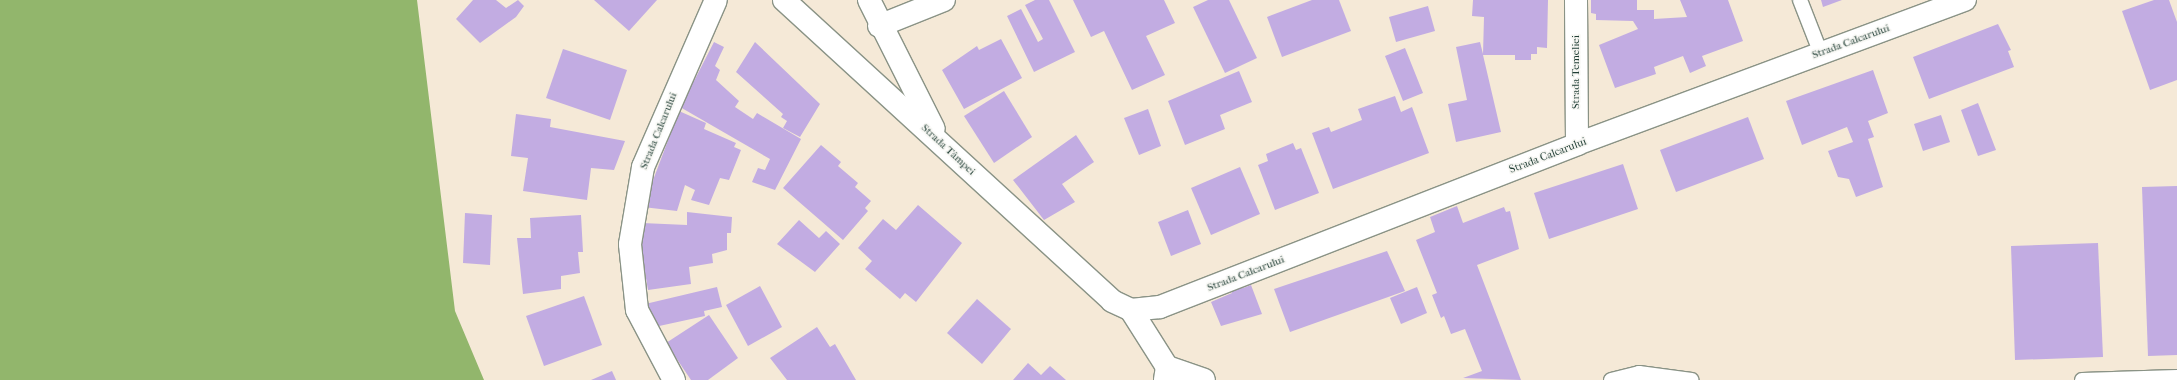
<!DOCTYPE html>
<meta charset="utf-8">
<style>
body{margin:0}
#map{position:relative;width:2177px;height:380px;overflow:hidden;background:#f5e9d7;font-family:"IM FELL French Canon",serif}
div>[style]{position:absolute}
.forest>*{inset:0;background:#92b66c}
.building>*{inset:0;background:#c2ace2}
.roads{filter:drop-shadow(1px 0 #8a9386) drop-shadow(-1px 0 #8a9386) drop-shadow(0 1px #8a9386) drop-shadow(0 -1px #8a9386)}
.lane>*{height:14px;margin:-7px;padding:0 7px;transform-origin:7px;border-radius:7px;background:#fff}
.street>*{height:22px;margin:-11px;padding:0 11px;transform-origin:11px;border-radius:11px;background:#fff}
span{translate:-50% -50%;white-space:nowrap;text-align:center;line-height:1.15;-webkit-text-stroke:3px #f6f6f2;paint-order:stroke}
.street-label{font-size:11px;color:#1f3d34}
</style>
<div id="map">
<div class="forest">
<div style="clip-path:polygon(0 0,417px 0,455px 311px,484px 380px,0 380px)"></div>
</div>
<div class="building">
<div style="clip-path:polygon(473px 0,496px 0,506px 8px,518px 0,524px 6px,516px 17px,480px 43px,456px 19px)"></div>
<div style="clip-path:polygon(594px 0,657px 0,629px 31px)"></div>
<div style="clip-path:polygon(1035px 0,1049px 0,1075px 52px,1034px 72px,1007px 16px,1021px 9px,1038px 42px,1043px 39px,1025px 5px)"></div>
<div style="clip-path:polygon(1073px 0,1164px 0,1175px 23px,1146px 36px,1165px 75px,1132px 90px,1104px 31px,1091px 37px)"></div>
<div style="clip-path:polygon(1208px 0,1229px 0,1257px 58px,1225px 73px,1193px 7px)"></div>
<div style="clip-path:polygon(1312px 0,1339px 0,1351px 31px,1282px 57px,1267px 17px)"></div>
<div style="clip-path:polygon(1473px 0,1548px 0,1547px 48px,1537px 47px,1537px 54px,1531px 54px,1531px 60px,1515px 60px,1515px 55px,1483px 55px,1501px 132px,1456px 142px,1448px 104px,1467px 100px,1456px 47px,1480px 42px,1483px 54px,1484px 17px,1472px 16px)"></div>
<div style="clip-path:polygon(1591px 0,1637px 0,1637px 10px,1654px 10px,1654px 19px,1687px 17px,1680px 0,1728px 0,1743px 41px,1702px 56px,1706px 66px,1690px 73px,1683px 56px,1654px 67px,1656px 74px,1615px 88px,1599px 45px,1638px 29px,1633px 21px,1596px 20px,1596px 14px,1591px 13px)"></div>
<div style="clip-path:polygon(1821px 0,1842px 0,1823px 7px)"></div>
<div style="clip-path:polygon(2154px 0,2169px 0,2177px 22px,2177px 80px,2150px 90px,2122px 11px)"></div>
<div style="clip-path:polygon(1428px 6px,1435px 31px,1396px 42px,1389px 17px)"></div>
<div style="clip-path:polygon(1998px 24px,2011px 50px,2008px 51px,2014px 67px,1929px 99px,1913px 57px)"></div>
<div style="clip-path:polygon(1001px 39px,1022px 78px,964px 109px,942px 70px,977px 46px,979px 50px)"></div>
<div style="clip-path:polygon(714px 42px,724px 47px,715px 66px,720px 70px,716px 80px,739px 101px,735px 107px,753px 119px,757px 113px,801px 139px,775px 190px,752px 182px,758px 168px,765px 170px,770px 159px,680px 107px,691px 79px,694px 81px)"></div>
<div style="clip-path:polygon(755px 42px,820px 104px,800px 137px,783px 128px,787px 121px,781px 117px,783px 114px,736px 72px)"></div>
<div style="clip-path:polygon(1405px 48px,1423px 93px,1403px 101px,1385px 56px)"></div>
<div style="clip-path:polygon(563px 49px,627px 70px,610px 120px,546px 98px)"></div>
<div style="clip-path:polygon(1873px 70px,1888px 113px,1868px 121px,1874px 137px,1868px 139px,1883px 187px,1856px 197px,1849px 179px,1838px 177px,1828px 151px,1853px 142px,1847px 127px,1802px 145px,1786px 101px)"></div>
<div style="clip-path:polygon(1239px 71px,1252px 102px,1220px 115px,1225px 129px,1185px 145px,1168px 101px)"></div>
<div style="clip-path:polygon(1004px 91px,1032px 137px,994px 163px,964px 116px)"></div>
<div style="clip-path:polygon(1395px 96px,1401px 112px,1412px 107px,1429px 153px,1333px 189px,1312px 133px,1329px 127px,1331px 132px,1362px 120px,1358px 109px)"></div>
<div style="clip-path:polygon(1978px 103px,1996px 150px,1978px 156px,1961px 110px)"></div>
<div style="clip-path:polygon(1148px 109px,1161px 146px,1139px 155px,1124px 118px)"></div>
<div style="clip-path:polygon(679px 111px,706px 123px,704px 129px,736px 143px,734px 147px,741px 150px,729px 180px,720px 178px,709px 205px,691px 200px,695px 190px,685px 185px,677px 211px,643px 207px)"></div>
<div style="clip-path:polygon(516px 114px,551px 119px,550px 127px,625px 141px,614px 170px,591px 168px,587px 200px,523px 191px,528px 158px,511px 156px)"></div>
<div style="clip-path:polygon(1941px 115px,1950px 142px,1923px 151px,1914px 124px)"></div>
<div style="clip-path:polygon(1748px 117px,1764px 159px,1676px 192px,1660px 150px)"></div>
<div style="clip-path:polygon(1076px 135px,1094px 162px,1062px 184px,1075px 202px,1044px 220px,1013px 180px)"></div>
<div style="clip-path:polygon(1293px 143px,1296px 150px,1301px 148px,1319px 193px,1275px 210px,1258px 165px,1268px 161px,1266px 154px)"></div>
<div style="clip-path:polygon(821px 145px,841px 162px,838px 166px,858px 183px,855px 187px,871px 201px,865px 208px,868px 211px,843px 240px,783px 188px)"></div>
<div style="clip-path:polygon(1623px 164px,1638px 209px,1549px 239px,1534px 193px)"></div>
<div style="clip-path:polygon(1240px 167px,1260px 214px,1211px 235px,1191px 188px)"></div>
<div style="clip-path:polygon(2177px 186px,2177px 355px,2148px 356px,2142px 187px)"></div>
<div style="clip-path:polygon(918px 205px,962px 243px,916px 302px,905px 293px,900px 299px,865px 269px,872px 261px,858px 248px,883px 219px,896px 230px)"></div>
<div style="clip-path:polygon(1457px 206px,1463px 223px,1504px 207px,1506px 212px,1510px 211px,1519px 249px,1477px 265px,1521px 380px,1463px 378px,1482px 371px,1465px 329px,1451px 334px,1444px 316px,1441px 318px,1432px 295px,1437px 293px,1416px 240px,1435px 232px,1430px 217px)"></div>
<div style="clip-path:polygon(1188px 210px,1201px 244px,1171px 256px,1158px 222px)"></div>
<div style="clip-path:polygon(687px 212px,732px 217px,731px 233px,727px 233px,727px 250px,712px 254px,713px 263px,689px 267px,691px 284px,648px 290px,642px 255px,642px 223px,687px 225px)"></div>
<div style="clip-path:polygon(465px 213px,492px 215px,490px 265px,463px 263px)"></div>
<div style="clip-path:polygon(581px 215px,583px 252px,578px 252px,580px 273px,561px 276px,561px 289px,523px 294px,517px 238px,531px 238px,530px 218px)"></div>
<div style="clip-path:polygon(799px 220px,819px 238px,826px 231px,840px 244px,815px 272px,777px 244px)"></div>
<div style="clip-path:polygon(2098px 243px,2103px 357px,2015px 360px,2011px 246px)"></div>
<div style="clip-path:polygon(1387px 251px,1405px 291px,1290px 332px,1274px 289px)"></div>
<div style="clip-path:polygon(1242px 284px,1243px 288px,1251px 285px,1262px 314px,1221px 326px,1211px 302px,1232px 293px,1230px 289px)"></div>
<div style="clip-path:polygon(760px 286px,782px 327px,748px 346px,726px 305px)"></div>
<div style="clip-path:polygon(717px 287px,722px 307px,704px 311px,705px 316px,650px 328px,641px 305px)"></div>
<div style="clip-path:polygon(1417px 287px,1427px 313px,1401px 324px,1390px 298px)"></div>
<div style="clip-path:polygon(584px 296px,602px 345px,544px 366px,526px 316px)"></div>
<div style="clip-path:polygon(977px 299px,1011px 329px,982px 364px,947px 333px)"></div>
<div style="clip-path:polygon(709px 315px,738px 358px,708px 380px,691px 380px,666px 343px)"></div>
<div style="clip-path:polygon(817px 327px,830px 347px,835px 344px,856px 380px,787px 380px,770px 358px)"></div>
<div style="clip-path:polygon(1028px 363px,1041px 375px,1050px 366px,1066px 380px,1013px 380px)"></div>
<div style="clip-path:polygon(612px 371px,616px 380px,591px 380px)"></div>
</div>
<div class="roads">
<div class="lane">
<div style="left:1800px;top:0;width:58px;rotate:68.7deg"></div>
<div style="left:1611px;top:380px;width:29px;rotate:-14deg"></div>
<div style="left:1639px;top:373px;width:53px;rotate:7.5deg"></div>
<div style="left:2082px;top:380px;width:95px;rotate:-1.8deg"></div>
</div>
<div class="street">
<div style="left:784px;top:0;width:445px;rotate:42.5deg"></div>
<div style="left:1112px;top:301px;width:21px;rotate:25deg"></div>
<div style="left:1131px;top:310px;width:29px;rotate:-6deg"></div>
<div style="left:1160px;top:307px;width:448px;rotate:-21.3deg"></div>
<div style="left:1577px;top:144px;width:414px;rotate:-20.4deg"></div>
<div style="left:869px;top:0;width:144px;rotate:63.3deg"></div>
<div style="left:1576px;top:0;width:144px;rotate:89.6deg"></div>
<div style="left:879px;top:26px;width:70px;rotate:-21.8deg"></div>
<div style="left:1131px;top:310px;width:67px;rotate:57.7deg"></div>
<div style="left:1167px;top:367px;width:13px;rotate:99deg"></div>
<div style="left:1167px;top:367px;width:39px;rotate:19deg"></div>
<div style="left:674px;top:380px;width:79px;rotate:-117.9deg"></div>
<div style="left:637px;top:310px;width:66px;rotate:-96.1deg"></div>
<div style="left:630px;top:244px;width:78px;rotate:-80.4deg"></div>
<div style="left:643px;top:167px;width:182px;rotate:-66.4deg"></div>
</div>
</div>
<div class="street-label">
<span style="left:1851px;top:42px;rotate:-20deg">Strada Calcarului</span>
<span style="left:1576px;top:72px;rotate:-90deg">Strada Temeliei</span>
<span style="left:659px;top:131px;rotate:-68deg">Strada Calcarului</span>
<span style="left:948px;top:150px;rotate:43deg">Strada Tâmpei</span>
<span style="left:1548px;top:156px;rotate:-21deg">Strada Calcarului</span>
<span style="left:1246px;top:274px;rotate:-21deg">Strada Calcarului</span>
</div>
</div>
